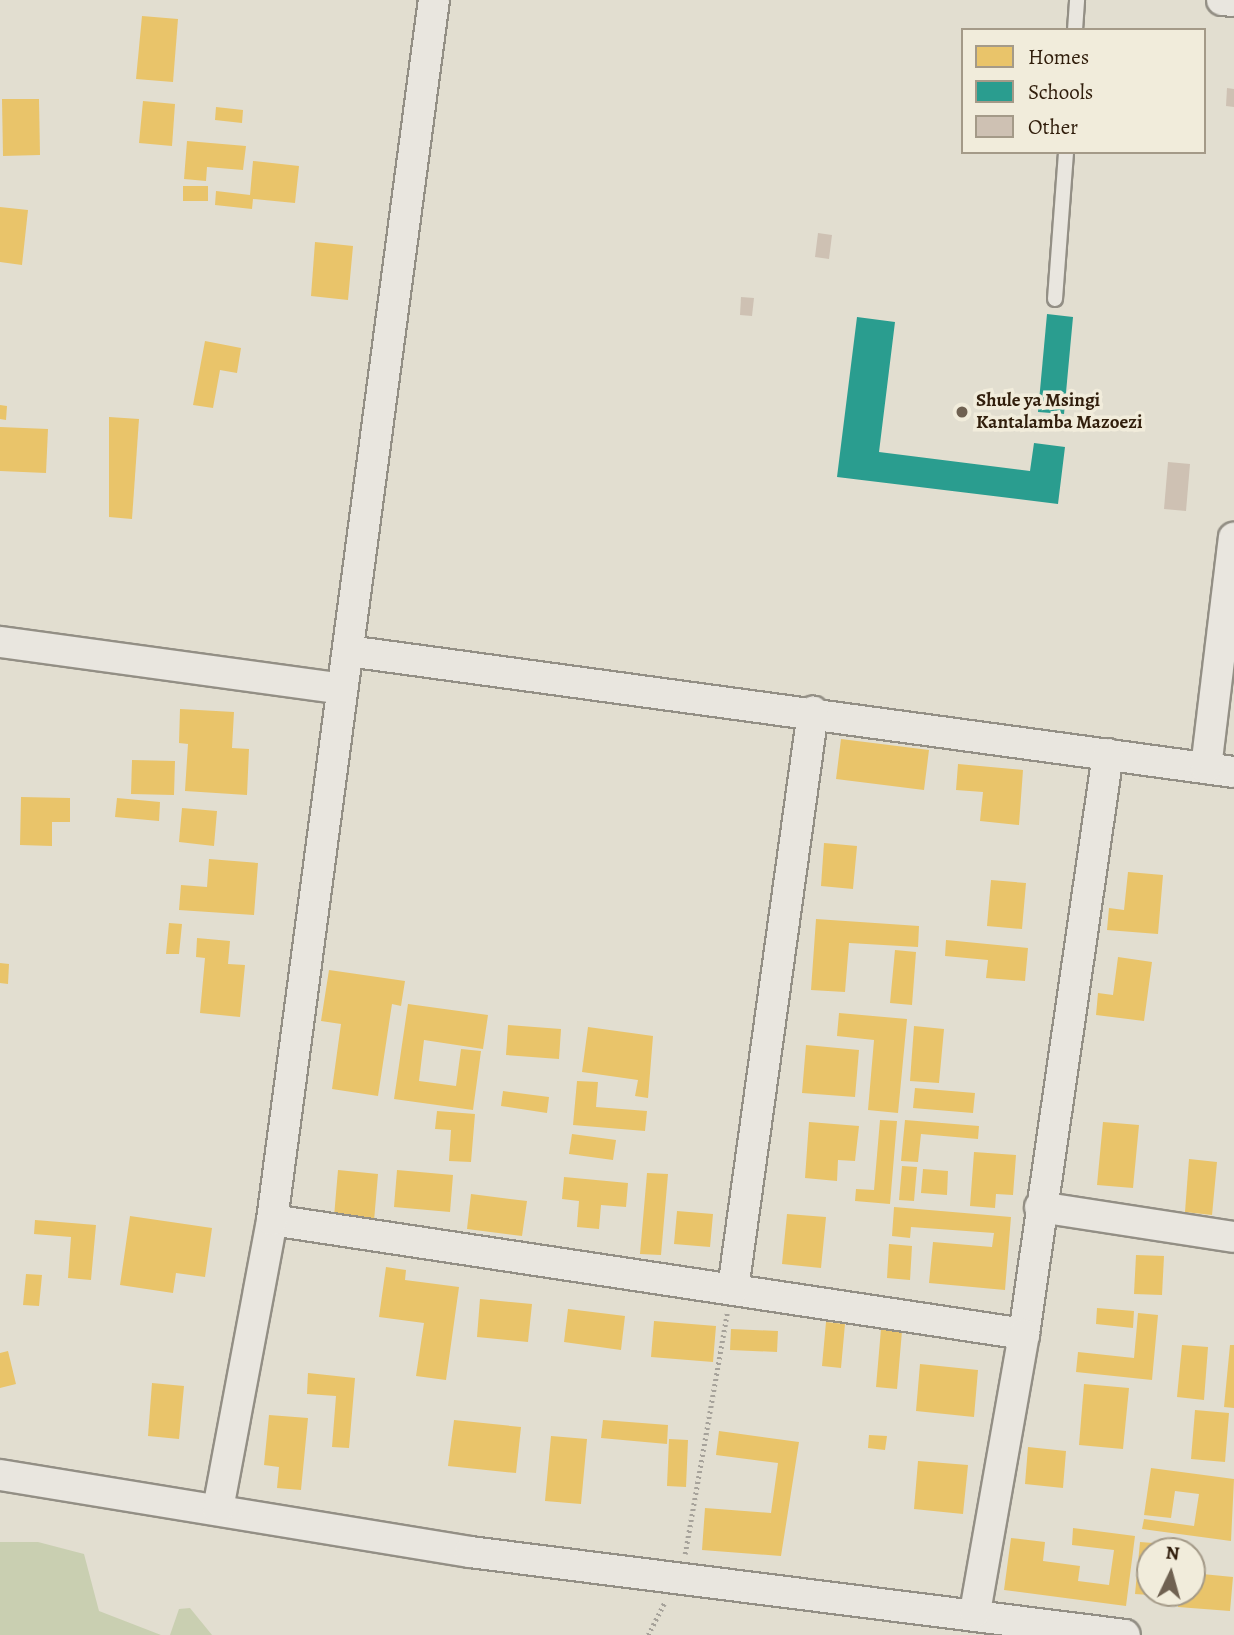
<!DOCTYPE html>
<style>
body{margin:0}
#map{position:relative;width:1234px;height:1635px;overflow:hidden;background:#e2ded0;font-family:Alegreya,serif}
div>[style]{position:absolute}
.green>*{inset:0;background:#c9cfb1}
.homes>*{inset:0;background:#e9c46a}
.schools>*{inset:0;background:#2a9d8f}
.building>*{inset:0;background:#cec1b3}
.path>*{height:4.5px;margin-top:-2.25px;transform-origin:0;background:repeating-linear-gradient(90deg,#a6a29a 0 2px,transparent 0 5.5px)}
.roads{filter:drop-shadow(2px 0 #938f85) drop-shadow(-2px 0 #938f85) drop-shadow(0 2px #938f85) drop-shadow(0 -2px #938f85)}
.service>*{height:14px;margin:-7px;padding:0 7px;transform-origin:7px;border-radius:7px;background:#e9e6df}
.minor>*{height:30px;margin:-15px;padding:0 15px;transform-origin:15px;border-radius:15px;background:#e9e6df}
.dots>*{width:19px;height:19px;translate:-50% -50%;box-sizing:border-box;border:4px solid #f1ecdb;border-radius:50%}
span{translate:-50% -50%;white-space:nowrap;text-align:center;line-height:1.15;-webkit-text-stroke:7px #f1ecdb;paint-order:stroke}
.poi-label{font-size:19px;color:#311e0c;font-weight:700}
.left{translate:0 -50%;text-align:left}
.legend{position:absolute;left:961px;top:28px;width:245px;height:126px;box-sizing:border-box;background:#f1ecdb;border:2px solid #a49a88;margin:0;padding:9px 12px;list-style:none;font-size:21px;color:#311e0c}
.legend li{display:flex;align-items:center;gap:14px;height:35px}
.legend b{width:35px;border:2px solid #a49a88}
.north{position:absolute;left:1136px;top:1537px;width:70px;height:70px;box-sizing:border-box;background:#f1ecdb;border:2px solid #a49a88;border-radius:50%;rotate:5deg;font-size:19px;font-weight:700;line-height:28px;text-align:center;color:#311e0c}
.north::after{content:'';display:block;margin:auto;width:24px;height:32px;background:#6f6151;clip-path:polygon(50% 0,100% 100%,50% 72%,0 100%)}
</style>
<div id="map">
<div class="green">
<div style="clip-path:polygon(0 1542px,38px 1542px,84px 1554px,99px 1611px,161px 1635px,0 1635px)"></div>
<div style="clip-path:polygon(190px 1608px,212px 1635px,170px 1635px,179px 1609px)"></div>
</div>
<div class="homes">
<div style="clip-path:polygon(142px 16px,178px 19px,173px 82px,136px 79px)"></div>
<div style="clip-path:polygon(2px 99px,39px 99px,40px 155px,3px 156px)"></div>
<div style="clip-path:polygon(143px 101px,175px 104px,172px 146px,139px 143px)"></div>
<div style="clip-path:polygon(216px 107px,243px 110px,242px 123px,215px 120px)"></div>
<div style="clip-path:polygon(187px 141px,246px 146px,243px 170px,207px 167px,206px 181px,184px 179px)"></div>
<div style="clip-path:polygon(253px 161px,299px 166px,295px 203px,253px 199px,252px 209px,215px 205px,216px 191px,250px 195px)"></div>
<div style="clip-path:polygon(183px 186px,208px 186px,208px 201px,183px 201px)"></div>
<div style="clip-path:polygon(0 207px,28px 210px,22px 265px,0 262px)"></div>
<div style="clip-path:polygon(315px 242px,353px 246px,348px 300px,311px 296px)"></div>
<div style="clip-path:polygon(205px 341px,241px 348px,237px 373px,220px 370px,213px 408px,193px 405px)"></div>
<div style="clip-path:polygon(0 405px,7px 406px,6px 420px,0 419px)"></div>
<div style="clip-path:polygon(109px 417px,139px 419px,132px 519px,109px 517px)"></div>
<div style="clip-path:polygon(0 427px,48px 429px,46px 473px,0 471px)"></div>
<div style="clip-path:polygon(180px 709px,234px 712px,232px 748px,249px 749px,247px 795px,185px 791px,188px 744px,179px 743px)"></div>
<div style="clip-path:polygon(841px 739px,929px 750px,924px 790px,836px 779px)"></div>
<div style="clip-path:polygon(132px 760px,175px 761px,174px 795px,131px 794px)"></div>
<div style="clip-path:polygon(958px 764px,1023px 770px,1019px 825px,980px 821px,983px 792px,956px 790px)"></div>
<div style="clip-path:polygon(21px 797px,70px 798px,70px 822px,52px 822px,52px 846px,20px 845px)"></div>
<div style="clip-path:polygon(117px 798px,160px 802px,159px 821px,115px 817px)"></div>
<div style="clip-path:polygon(182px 808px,217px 811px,214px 846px,179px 842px)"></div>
<div style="clip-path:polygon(824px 843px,857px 846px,853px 889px,821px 886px)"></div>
<div style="clip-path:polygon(209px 859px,258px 863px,254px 915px,179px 910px,181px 885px,207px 887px)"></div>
<div style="clip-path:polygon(1128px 872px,1163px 875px,1158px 934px,1107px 930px,1109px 908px,1124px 910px)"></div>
<div style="clip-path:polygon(991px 880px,1026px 883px,1022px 929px,987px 926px)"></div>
<div style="clip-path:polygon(816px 919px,919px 926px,918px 947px,849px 943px,845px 992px,811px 990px)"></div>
<div style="clip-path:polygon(169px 923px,182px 924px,179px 954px,166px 954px)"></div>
<div style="clip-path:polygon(197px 938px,230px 941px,228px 964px,245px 965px,240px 1017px,200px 1013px,205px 958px,196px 957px)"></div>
<div style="clip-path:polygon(946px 940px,1028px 948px,1025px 981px,986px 978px,988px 960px,945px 956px)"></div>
<div style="clip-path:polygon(895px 950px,916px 952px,912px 1005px,890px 1003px)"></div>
<div style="clip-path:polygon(1118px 957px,1152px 962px,1144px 1021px,1096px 1015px,1098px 993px,1113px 995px)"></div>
<div style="clip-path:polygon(0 963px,9px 964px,8px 984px,0 983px)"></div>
<div style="clip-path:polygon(329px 970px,405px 981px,401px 1006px,392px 1004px,378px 1096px,332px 1089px,341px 1024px,321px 1021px)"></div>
<div style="clip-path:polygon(408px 1004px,488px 1015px,483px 1049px,424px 1040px,419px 1081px,456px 1086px,461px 1049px,481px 1051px,473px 1110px,394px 1099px)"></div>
<div style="clip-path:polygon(839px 1013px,907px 1019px,898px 1113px,868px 1110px,874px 1040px,837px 1036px)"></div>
<div style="clip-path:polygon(508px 1025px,561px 1029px,559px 1059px,506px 1055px)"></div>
<div style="clip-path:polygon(914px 1026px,944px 1029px,939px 1083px,910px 1081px)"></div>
<div style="clip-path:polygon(588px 1027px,653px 1036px,648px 1098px,635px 1096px,638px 1080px,582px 1072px)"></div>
<div style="clip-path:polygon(806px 1045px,859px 1050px,855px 1097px,802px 1093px)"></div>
<div style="clip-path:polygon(577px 1081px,598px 1082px,596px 1107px,647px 1111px,645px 1131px,573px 1125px)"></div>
<div style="clip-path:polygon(915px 1088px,975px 1093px,973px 1113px,913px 1108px)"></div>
<div style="clip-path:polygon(503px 1091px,549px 1097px,547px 1113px,501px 1106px)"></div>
<div style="clip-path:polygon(437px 1111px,475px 1114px,471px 1162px,449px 1161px,451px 1130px,435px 1129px)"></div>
<div style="clip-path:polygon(880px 1120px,897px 1121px,890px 1204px,855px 1201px,856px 1189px,874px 1190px)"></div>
<div style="clip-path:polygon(905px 1120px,979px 1126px,978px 1139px,921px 1134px,918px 1162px,901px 1161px)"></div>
<div style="clip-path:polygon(809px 1122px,859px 1126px,855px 1161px,838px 1160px,837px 1181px,805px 1178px)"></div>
<div style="clip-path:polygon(1103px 1122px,1139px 1125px,1133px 1188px,1097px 1185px)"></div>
<div style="clip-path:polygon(572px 1134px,616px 1140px,613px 1160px,569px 1154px)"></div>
<div style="clip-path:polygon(974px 1152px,1016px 1155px,1013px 1195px,996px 1194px,995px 1208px,970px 1206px)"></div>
<div style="clip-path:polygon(1189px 1159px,1217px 1162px,1212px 1215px,1185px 1212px)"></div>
<div style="clip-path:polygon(902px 1166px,917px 1167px,914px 1201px,899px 1200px)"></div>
<div style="clip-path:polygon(923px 1169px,948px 1171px,947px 1195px,921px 1193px)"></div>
<div style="clip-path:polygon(338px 1170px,378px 1174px,374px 1221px,334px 1217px)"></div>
<div style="clip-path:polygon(397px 1170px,453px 1175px,450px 1212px,394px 1207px)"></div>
<div style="clip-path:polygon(647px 1173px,668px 1174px,661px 1255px,640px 1254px)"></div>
<div style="clip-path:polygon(564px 1177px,628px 1183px,626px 1207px,601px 1205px,599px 1229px,577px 1227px,579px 1201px,562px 1199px)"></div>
<div style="clip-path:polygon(471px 1194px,527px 1201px,522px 1236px,467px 1229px)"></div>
<div style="clip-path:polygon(894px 1207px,1011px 1217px,1005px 1290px,929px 1283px,933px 1242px,992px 1247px,994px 1233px,911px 1227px,910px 1238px,892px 1236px)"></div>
<div style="clip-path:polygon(677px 1211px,713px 1214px,710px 1247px,674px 1244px)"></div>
<div style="clip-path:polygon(787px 1214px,826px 1217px,821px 1268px,782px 1264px)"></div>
<div style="clip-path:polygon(130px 1216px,212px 1228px,205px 1277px,176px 1273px,173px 1293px,120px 1285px)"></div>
<div style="clip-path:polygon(35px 1220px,96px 1225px,91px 1280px,68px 1278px,71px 1237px,34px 1234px)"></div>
<div style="clip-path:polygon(889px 1244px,912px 1246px,910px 1280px,887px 1278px)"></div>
<div style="clip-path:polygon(1136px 1255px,1164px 1256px,1162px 1295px,1134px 1294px)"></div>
<div style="clip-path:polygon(386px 1267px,406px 1270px,405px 1280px,459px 1287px,446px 1380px,416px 1376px,424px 1323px,379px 1317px)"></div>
<div style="clip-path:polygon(26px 1274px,42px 1275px,39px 1306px,23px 1305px)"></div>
<div style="clip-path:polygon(480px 1299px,532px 1304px,528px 1342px,477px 1337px)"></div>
<div style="clip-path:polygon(1097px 1308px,1134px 1311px,1133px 1328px,1096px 1324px)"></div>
<div style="clip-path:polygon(568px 1309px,625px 1316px,621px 1350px,564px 1342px)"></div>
<div style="clip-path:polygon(1138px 1313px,1158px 1315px,1152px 1380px,1076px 1372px,1078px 1352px,1134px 1358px)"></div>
<div style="clip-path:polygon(654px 1321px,716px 1326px,713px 1362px,651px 1357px)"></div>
<div style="clip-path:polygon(826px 1322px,845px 1324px,841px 1368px,822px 1366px)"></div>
<div style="clip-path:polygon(731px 1329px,778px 1331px,777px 1352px,730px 1350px)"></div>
<div style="clip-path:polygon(881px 1329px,902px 1331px,897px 1389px,876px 1387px)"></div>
<div style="clip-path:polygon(1182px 1345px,1208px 1347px,1204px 1400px,1177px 1397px)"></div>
<div style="clip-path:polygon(1230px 1345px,1234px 1345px,1234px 1408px,1224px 1407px)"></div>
<div style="clip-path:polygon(8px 1351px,16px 1384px,0 1388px,0 1353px)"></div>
<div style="clip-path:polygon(920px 1364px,978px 1370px,974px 1417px,916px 1411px)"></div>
<div style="clip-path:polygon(308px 1373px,355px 1378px,349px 1448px,332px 1447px,336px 1396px,307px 1394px)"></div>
<div style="clip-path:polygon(152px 1383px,184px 1386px,179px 1439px,148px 1436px)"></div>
<div style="clip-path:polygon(1084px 1384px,1129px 1388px,1123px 1449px,1079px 1445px)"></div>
<div style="clip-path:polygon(1195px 1410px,1229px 1413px,1225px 1462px,1191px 1459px)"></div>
<div style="clip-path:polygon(269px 1415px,308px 1418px,301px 1490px,277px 1488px,279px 1467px,264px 1465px)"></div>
<div style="clip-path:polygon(454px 1420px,521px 1427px,516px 1473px,448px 1466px)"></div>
<div style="clip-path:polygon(603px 1420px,668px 1425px,667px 1444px,601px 1438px)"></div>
<div style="clip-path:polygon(719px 1431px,799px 1442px,781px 1556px,702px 1550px,705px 1508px,771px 1513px,778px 1463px,716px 1455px)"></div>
<div style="clip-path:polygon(869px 1435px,887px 1436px,885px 1450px,868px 1448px)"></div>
<div style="clip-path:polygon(551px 1436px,587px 1439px,581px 1504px,545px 1501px)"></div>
<div style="clip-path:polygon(669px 1439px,688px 1440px,686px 1487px,667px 1486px)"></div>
<div style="clip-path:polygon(1028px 1447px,1066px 1451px,1063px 1488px,1025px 1484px)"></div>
<div style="clip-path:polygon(918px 1461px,968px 1465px,963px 1514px,914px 1509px)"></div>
<div style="clip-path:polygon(1151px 1468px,1234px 1479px,1231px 1541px,1142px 1529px,1144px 1519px,1194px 1526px,1199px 1494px,1175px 1491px,1171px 1518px,1144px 1515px)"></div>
<div style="clip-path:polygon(1073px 1528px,1135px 1536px,1126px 1606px,1004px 1590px,1011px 1538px,1045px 1542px,1043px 1561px,1080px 1566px,1078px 1581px,1109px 1585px,1114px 1550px,1072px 1545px)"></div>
<div style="clip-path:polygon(1140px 1542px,1179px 1545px,1179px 1551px,1150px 1551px,1150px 1595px,1135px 1594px)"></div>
<div style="clip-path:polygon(1192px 1573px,1233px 1577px,1230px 1611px,1178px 1607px,1179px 1593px,1192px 1593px)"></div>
</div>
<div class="schools">
<div style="clip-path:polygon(1047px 314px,1073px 317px,1064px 414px,1038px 412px)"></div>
<div style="clip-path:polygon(857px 317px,895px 322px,879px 452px,1030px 471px,1034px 443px,1065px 447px,1058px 504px,837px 477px)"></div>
</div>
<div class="building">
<div style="clip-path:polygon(1227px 88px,1234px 89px,1234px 107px,1226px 106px)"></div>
<div style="clip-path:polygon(818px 233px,832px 235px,829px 259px,815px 257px)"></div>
<div style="clip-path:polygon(741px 297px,754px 298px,752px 316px,740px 315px)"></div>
<div style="clip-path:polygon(1168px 462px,1190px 464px,1186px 511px,1164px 509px)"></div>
</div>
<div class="path">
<div style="left:685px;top:1554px;width:244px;rotate:-80.1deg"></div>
<div style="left:648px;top:1635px;width:37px;rotate:-63deg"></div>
</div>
<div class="roads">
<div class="service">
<div style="left:1075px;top:30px;width:30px;rotate:-86deg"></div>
<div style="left:1055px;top:299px;width:147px;rotate:-85.7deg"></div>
</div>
<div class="minor">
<div style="left:1222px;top:0;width:12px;rotate:5deg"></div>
<div style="left:0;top:642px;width:344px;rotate:7.8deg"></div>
<div style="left:348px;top:651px;width:894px;rotate:7.78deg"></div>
<div style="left:1206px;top:768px;width:232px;rotate:-83.1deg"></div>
<div style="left:1040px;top:1207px;width:196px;rotate:8.8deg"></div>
<div style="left:272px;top:1220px;width:761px;rotate:8.62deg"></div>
<div style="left:1024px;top:1334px;width:586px;rotate:-81.76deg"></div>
<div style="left:733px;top:1289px;width:583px;rotate:-82.11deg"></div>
<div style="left:0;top:1475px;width:476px;rotate:9.3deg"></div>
<div style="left:470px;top:1552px;width:660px;rotate:7.22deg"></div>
<div style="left:218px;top:1509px;width:294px;rotate:-79.4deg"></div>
<div style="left:272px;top:1220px;width:1231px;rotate:-82.44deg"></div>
<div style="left:975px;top:1612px;width:282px;rotate:-80deg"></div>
</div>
</div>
<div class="dots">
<div style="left:962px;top:412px;background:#6f6151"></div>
</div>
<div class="poi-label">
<span class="left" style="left:976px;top:412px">Shule ya Msingi<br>Kantalamba Mazoezi</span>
</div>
<ul class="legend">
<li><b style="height:19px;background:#e9c46a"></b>Homes</li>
<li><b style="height:19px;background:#2a9d8f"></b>Schools</li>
<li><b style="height:19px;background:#cec1b3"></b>Other</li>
</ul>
<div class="north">N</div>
</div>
